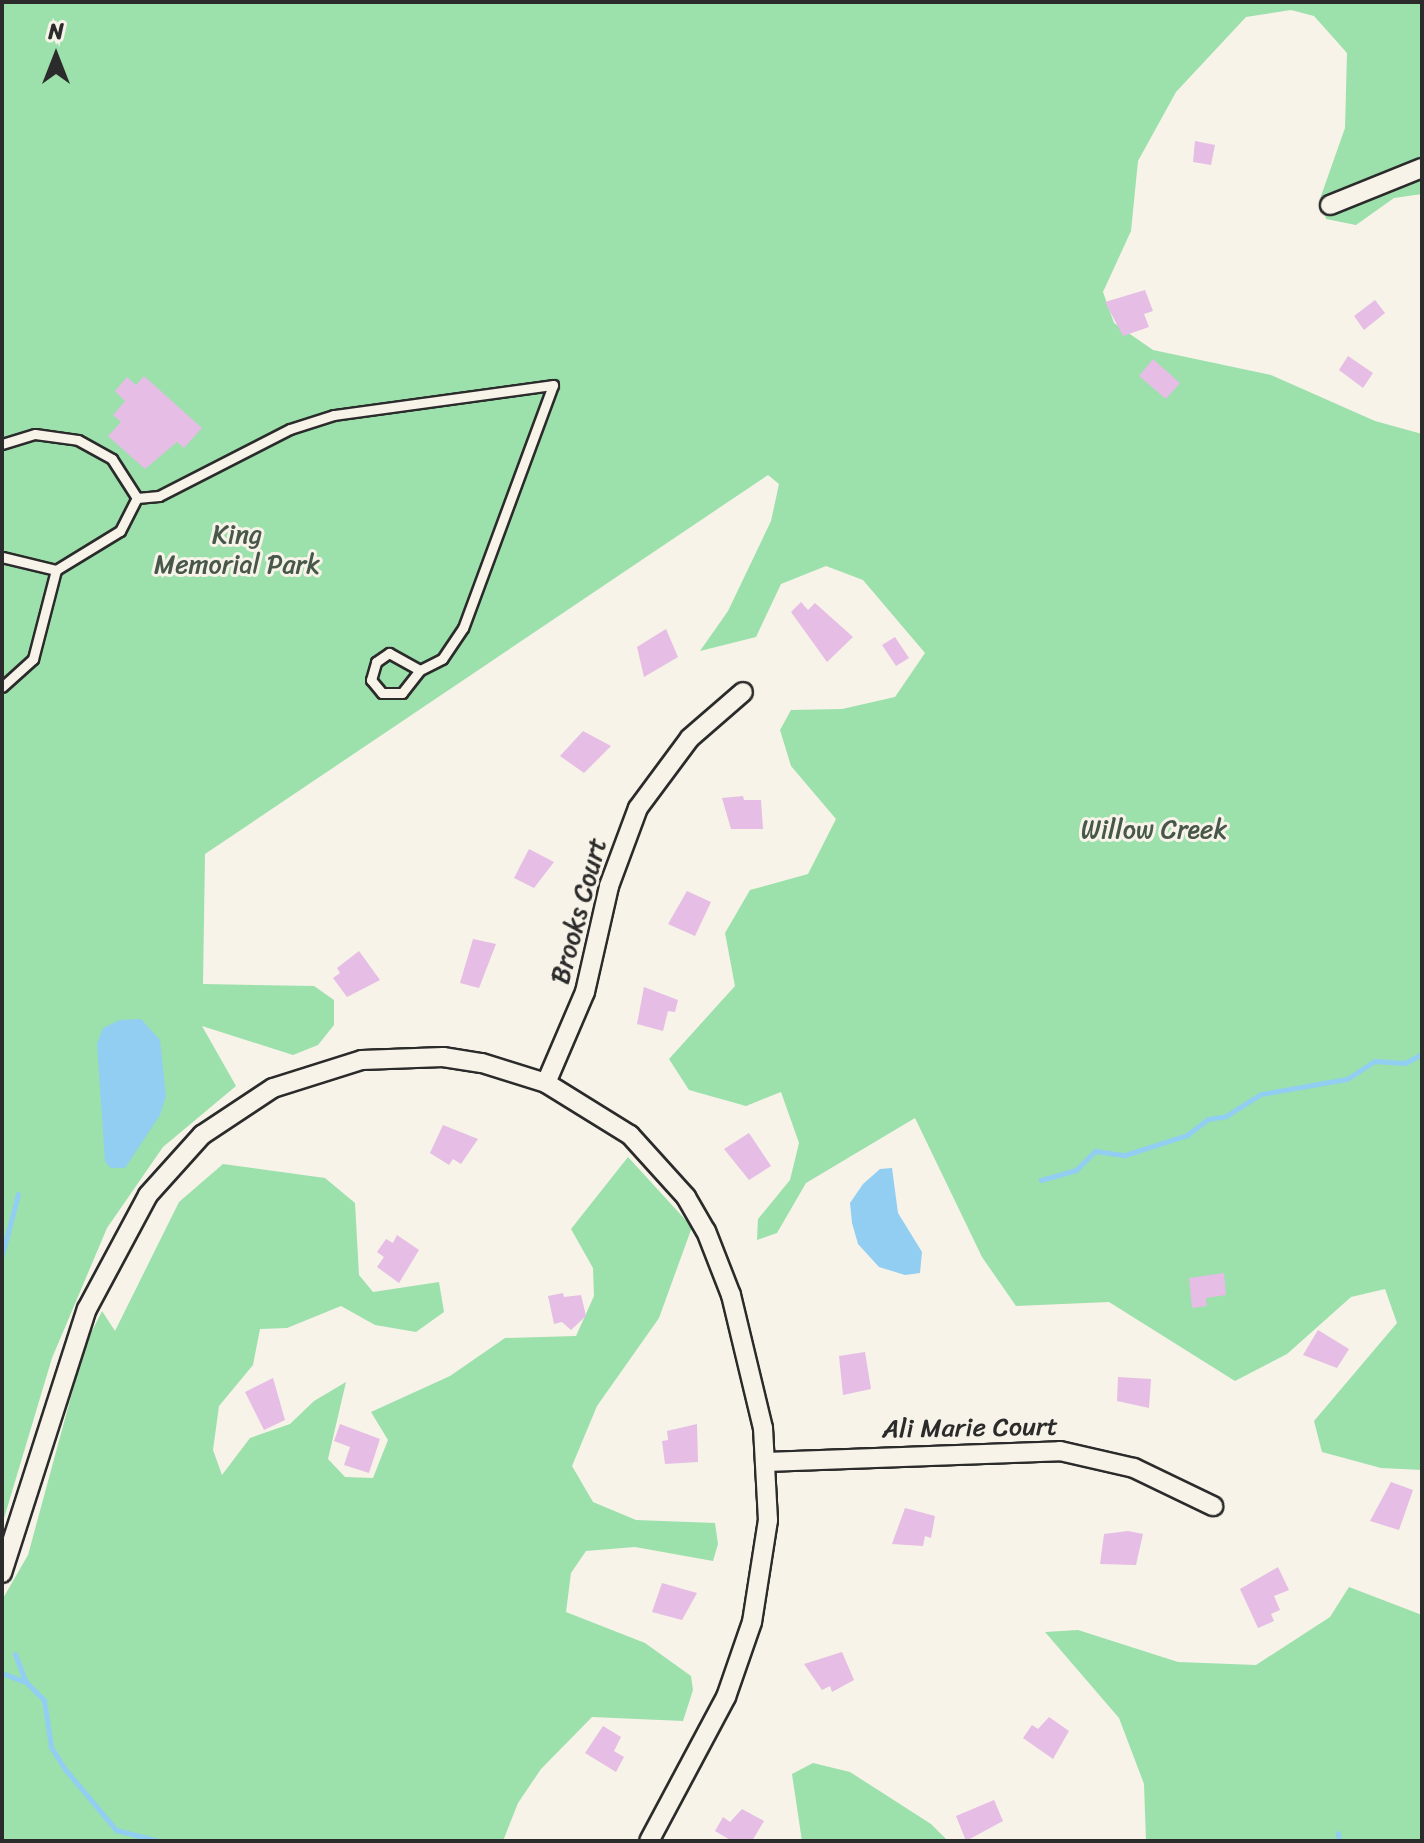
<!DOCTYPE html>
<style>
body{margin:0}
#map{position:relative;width:1424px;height:1843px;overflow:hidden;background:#f7f3e8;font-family:Sriracha,sans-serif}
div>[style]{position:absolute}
.green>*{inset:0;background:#9ce0ac}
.water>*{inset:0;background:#91cef2}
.stream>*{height:5px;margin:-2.5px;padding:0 2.5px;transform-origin:2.5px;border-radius:2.5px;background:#91cef2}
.building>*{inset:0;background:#e5bde5}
.roads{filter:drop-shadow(2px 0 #2b2b2b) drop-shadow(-2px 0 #2b2b2b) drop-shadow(0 2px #2b2b2b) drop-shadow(0 -2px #2b2b2b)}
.service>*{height:9px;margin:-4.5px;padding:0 4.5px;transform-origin:4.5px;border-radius:4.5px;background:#f7f3e8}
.minor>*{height:18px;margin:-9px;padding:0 9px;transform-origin:9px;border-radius:9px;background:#f7f3e8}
span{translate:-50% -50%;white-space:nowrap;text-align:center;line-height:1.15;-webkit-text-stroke:6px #f7f3e8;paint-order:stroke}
.park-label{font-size:26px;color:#47584b}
.street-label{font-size:26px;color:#2b2b2b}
.frame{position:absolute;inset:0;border:4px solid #2b2b2b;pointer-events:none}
.north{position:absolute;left:16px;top:16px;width:80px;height:80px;-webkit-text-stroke:6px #f7f3e8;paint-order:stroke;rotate:0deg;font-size:22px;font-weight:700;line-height:32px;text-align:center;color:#2b2b2b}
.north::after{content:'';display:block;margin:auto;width:28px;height:36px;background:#2b2b2b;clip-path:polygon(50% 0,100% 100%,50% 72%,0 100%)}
</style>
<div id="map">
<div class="green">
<div style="clip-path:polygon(2px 2px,1422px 2px,1422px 194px,1394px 198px,1356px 225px,1326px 219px,1321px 196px,1345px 128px,1347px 53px,1314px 16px,1291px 10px,1246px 17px,1176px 92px,1138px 161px,1131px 231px,1103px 292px,1114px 323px,1153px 350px,1271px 375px,1375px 421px,1422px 434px,1422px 1470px,1381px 1468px,1322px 1452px,1314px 1421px,1397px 1323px,1385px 1289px,1351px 1297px,1287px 1354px,1235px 1381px,1109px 1302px,1016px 1306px,982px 1257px,915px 1118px,806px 1183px,777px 1233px,757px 1240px,758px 1219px,790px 1180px,799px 1143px,781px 1092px,746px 1106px,689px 1090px,669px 1059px,735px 986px,725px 933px,750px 890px,808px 874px,836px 819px,791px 766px,780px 730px,791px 710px,842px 709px,895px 697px,925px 653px,863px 580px,826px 566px,781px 584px,756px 637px,700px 651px,728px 611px,771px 521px,779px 484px,768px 475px,205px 854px,203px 984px,314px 986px,334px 1000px,334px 1025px,318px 1045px,293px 1055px,202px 1026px,236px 1086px,163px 1147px,107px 1228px,52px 1358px,2px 1525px)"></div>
<div style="clip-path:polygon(628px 1157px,692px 1227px,659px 1318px,597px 1406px,572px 1466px,593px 1502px,636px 1520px,715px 1523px,718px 1544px,713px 1561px,635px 1547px,586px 1551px,571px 1573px,566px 1612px,645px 1643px,691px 1676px,693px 1690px,683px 1721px,592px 1717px,541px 1769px,518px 1803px,503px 1841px,2px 1841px,2px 1600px,28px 1555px,85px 1345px,102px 1311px,115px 1331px,179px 1202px,223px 1164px,325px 1178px,355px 1203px,359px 1275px,373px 1292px,439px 1282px,444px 1312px,416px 1332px,375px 1325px,341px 1306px,287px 1328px,260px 1329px,253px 1365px,219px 1406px,213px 1450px,222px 1475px,250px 1438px,290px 1424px,314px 1401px,346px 1382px,328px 1459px,345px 1477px,373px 1478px,388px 1440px,371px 1412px,450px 1376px,505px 1338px,576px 1336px,594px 1296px,593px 1268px,571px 1229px)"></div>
<div style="clip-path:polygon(1349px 1587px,1422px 1615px,1422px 1841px,1146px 1841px,1144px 1784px,1119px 1718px,1045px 1632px,1078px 1630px,1178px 1662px,1256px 1665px,1330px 1617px)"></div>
<div style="clip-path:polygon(813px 1763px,850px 1772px,931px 1824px,948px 1841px,802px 1841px,792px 1774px)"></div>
</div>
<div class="water">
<div style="clip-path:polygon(141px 1019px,160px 1040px,166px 1096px,160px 1115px,125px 1168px,111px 1168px,105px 1162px,97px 1044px,103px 1028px,120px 1020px)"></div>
<div style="clip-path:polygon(892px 1168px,898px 1213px,922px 1252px,920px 1273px,905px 1275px,879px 1267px,858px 1244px,852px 1223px,850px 1203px,863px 1184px,880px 1169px)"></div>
</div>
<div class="stream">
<div style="left:1041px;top:1180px;width:36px;rotate:-16deg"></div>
<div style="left:1076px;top:1170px;width:27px;rotate:-45deg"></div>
<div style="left:1095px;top:1151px;width:30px;rotate:8deg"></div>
<div style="left:1125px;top:1155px;width:65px;rotate:-17.9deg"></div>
<div style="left:1187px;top:1135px;width:26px;rotate:-37deg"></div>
<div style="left:1208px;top:1119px;width:18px;rotate:-9deg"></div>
<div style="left:1226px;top:1116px;width:41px;rotate:-32.2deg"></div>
<div style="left:1261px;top:1094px;width:87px;rotate:-9.9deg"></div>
<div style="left:1347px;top:1079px;width:33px;rotate:-33deg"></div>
<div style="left:1375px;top:1061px;width:30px;rotate:4deg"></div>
<div style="left:1405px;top:1063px;width:19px;rotate:-28deg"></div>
<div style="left:2px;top:1255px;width:63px;rotate:-75.3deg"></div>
<div style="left:15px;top:1654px;width:30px;rotate:69deg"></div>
<div style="left:26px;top:1682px;width:25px;rotate:45deg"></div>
<div style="left:44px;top:1700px;width:48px;rotate:81.5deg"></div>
<div style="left:51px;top:1747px;width:26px;rotate:58deg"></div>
<div style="left:65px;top:1769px;width:80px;rotate:50.1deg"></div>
<div style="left:116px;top:1830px;width:44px;rotate:14.3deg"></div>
<div style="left:2px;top:1673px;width:26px;rotate:21deg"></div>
<div style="left:1338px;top:1833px;width:8px;rotate:83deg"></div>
</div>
<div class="building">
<div style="clip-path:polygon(1195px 141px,1215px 145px,1211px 165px,1193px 162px)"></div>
<div style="clip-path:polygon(1145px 290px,1153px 311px,1144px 314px,1149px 327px,1123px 336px,1105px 302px)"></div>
<div style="clip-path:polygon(1375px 300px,1385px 313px,1364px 330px,1354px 316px)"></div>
<div style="clip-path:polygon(1348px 356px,1373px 373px,1363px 388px,1339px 370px)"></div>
<div style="clip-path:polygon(1153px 359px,1180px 383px,1166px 399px,1139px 376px)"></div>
<div style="clip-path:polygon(144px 376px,202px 428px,184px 448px,177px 442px,145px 469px,108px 436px,121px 422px,113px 415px,125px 401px,115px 391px,127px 377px,136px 385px)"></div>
<div style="clip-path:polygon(801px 602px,808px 610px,815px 603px,853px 637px,827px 662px,791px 612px)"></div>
<div style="clip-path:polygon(666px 629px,678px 657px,644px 677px,637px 647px)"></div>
<div style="clip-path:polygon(895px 637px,909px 658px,896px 666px,882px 645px)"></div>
<div style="clip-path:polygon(583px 731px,611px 746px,584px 773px,560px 756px)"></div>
<div style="clip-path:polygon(743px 796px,744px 800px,761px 800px,763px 829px,731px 829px,722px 798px)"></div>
<div style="clip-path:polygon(529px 849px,554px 862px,534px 888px,514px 878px)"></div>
<div style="clip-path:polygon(687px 891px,711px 902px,695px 936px,668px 924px)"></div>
<div style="clip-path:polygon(473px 939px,496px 944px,479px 988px,460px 983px)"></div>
<div style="clip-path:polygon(359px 951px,380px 980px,347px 997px,333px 978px,340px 973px,337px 968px)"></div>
<div style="clip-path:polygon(644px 987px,678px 1000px,675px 1012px,668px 1011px,663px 1031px,637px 1024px)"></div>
<div style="clip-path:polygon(443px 1125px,478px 1139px,461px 1164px,453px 1159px,449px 1165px,430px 1153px)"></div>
<div style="clip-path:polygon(749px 1133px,771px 1166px,749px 1180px,724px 1149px)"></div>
<div style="clip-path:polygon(397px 1235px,419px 1250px,399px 1283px,377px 1267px,384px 1257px,377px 1252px,386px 1239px,393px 1243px)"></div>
<div style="clip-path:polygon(1224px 1273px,1226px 1295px,1206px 1298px,1207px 1306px,1192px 1308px,1189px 1278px)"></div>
<div style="clip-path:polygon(563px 1293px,564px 1297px,581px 1295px,586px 1316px,571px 1330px,562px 1322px,554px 1324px,548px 1296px)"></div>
<div style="clip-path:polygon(1318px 1330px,1349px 1349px,1337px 1368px,1303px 1355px)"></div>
<div style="clip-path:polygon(865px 1352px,871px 1389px,843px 1395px,839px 1356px)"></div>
<div style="clip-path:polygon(1118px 1377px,1151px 1379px,1149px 1408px,1117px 1401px)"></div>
<div style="clip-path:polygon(273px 1378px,285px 1420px,264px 1430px,245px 1392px)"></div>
<div style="clip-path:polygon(340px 1424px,380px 1439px,369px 1473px,344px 1465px,350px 1447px,334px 1441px)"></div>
<div style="clip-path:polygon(697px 1424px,698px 1462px,665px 1464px,662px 1441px,668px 1440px,667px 1431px)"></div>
<div style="clip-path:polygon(1391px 1482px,1413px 1490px,1399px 1530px,1370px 1521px)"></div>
<div style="clip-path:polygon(905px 1508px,935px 1516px,931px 1538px,925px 1536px,923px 1546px,892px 1544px)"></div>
<div style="clip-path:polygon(1128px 1531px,1143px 1534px,1136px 1565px,1100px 1564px,1104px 1534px)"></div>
<div style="clip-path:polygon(1278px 1567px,1289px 1590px,1274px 1596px,1280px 1610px,1271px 1614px,1274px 1621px,1258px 1628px,1240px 1589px)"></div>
<div style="clip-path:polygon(662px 1583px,697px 1593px,682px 1620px,652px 1612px)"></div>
<div style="clip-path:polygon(842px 1652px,854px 1680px,832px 1692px,830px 1686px,822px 1690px,804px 1664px)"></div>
<div style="clip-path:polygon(1049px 1717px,1069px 1731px,1053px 1759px,1023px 1738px,1032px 1725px,1038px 1729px)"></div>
<div style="clip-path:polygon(603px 1726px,621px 1737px,614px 1751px,624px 1757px,616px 1772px,585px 1753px)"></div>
<div style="clip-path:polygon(994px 1800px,1003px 1821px,966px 1841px,956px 1816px)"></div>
<div style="clip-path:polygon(742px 1809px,764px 1821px,752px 1841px,732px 1841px,715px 1831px,723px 1817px,730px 1822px)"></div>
</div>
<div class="roads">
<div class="service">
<div style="left:2px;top:444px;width:34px;rotate:-17deg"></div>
<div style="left:35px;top:434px;width:43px;rotate:7.9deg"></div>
<div style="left:78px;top:440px;width:39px;rotate:29deg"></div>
<div style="left:112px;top:459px;width:46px;rotate:57.3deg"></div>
<div style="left:137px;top:498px;width:22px;rotate:-5deg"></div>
<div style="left:159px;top:496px;width:147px;rotate:-27.1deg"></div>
<div style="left:290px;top:429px;width:46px;rotate:-17.7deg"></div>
<div style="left:334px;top:415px;width:221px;rotate:-7.8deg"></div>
<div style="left:553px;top:385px;width:259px;rotate:110.3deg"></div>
<div style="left:463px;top:628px;width:37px;rotate:124deg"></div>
<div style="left:442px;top:659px;width:25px;rotate:153deg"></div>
<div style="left:420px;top:670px;width:29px;rotate:128deg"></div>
<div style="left:402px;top:693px;width:20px;rotate:180deg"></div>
<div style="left:382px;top:693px;width:17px;rotate:-130deg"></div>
<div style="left:371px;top:680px;width:19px;rotate:-74deg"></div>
<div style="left:376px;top:662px;width:16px;rotate:-35deg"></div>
<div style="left:389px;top:653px;width:35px;rotate:29deg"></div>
<div style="left:2px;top:557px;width:56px;rotate:13.5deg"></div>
<div style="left:2px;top:687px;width:42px;rotate:-42.1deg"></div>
<div style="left:33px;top:659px;width:92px;rotate:-75.5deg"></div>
<div style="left:56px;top:570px;width:75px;rotate:-31.4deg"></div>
<div style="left:120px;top:531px;width:37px;rotate:-63deg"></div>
</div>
<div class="minor">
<div style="left:1330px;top:205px;width:99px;rotate:-21.9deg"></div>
<div style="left:546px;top:1083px;width:99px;rotate:-66.8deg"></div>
<div style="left:585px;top:992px;width:109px;rotate:-77.2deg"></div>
<div style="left:609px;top:886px;width:83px;rotate:-69.6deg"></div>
<div style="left:638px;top:808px;width:87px;rotate:-53.4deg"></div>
<div style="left:690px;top:738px;width:70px;rotate:-41deg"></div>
<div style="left:766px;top:1462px;width:294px;rotate:-2.1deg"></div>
<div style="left:1060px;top:1451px;width:76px;rotate:12.9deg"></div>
<div style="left:1134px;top:1468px;width:88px;rotate:25.7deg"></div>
<div style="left:2px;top:1573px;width:277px;rotate:-72.2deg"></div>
<div style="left:87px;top:1309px;width:129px;rotate:-61.8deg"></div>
<div style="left:148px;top:1195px;width:81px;rotate:-48deg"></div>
<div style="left:202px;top:1135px;width:85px;rotate:-33.5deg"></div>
<div style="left:273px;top:1088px;width:93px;rotate:-17.5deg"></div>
<div style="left:362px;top:1060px;width:81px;rotate:-2.1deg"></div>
<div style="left:443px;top:1057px;width:39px;rotate:9deg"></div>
<div style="left:482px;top:1063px;width:67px;rotate:17.4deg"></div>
<div style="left:546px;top:1083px;width:99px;rotate:31.8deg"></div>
<div style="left:630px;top:1135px;width:84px;rotate:47.9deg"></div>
<div style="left:686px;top:1197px;width:39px;rotate:60deg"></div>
<div style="left:706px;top:1231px;width:69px;rotate:68.7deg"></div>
<div style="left:731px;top:1295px;width:137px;rotate:76.5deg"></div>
<div style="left:763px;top:1428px;width:92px;rotate:86.9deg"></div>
<div style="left:768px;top:1520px;width:103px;rotate:98.9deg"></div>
<div style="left:752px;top:1622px;width:79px;rotate:109.1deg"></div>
<div style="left:726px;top:1697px;width:163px;rotate:118.1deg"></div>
</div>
</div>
<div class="park-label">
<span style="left:237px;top:550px">King<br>Memorial Park</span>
<span style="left:1154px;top:830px">Willow Creek</span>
</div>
<div class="street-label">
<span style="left:579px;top:911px;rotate:-75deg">Brooks Court</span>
<span style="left:970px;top:1428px;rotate:-1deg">Ali Marie Court</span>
</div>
<div class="frame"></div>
<div class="north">N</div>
</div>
